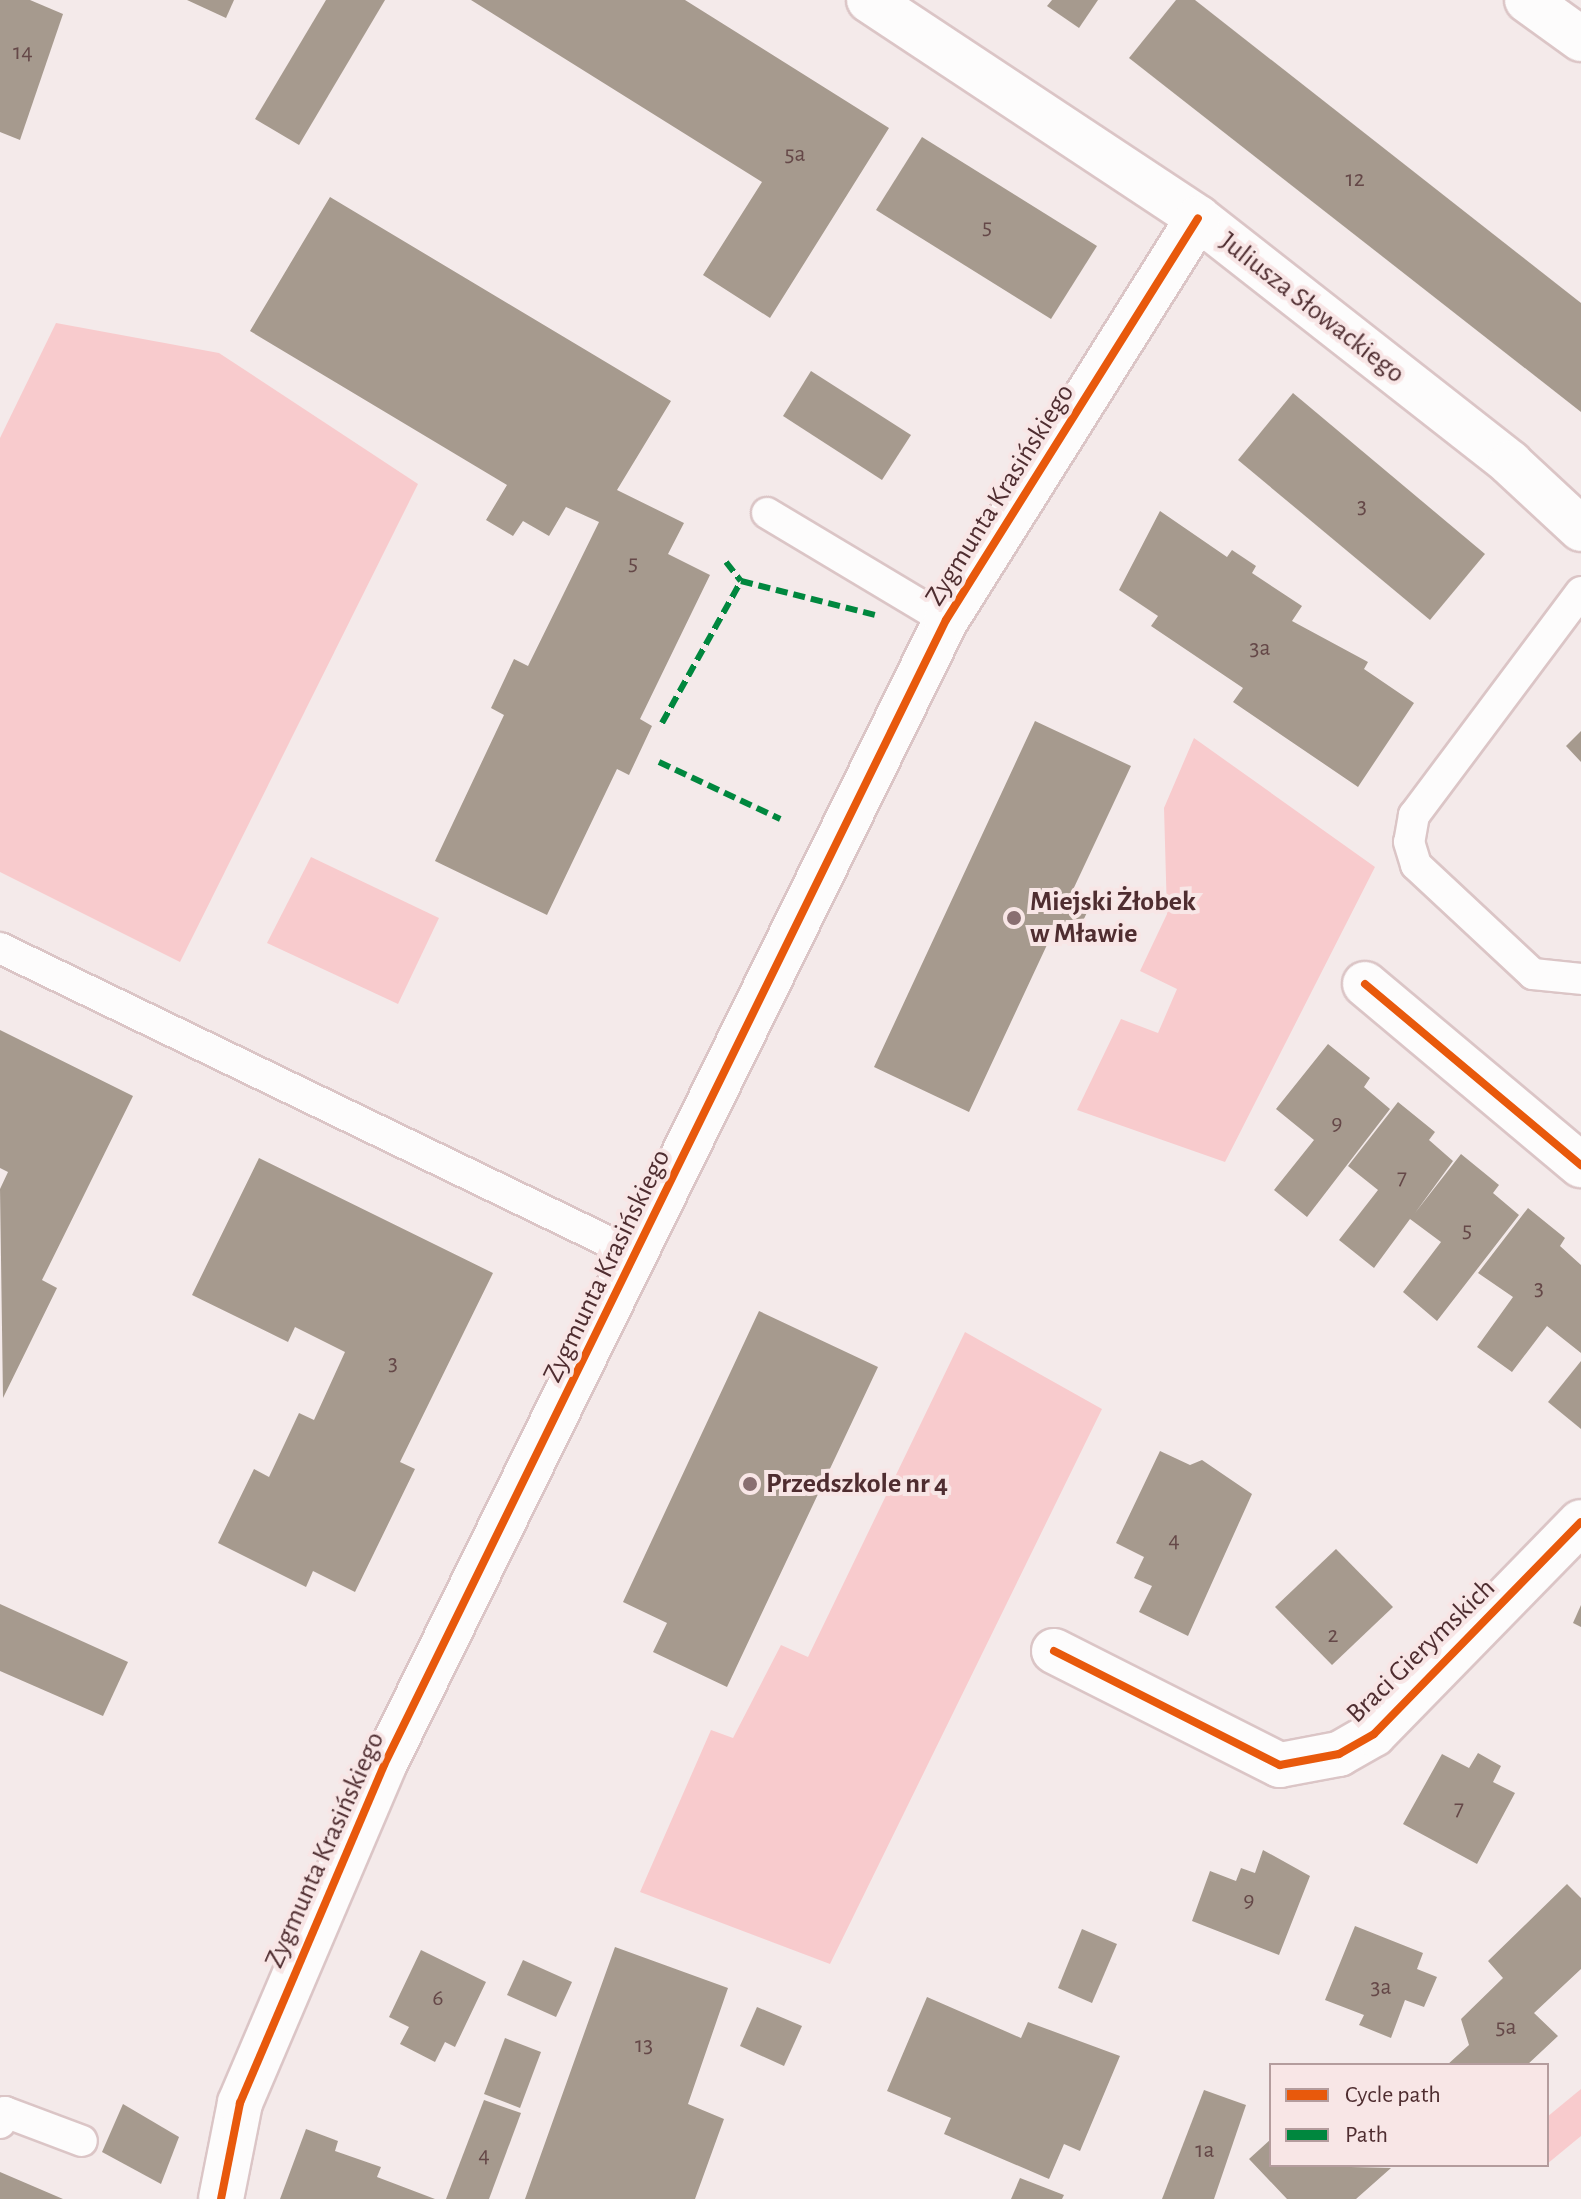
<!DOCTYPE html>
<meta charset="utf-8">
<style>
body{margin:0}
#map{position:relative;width:1581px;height:2199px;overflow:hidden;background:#f4eaea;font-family:"Alegreya Sans",sans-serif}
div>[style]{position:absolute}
.green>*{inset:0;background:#f8cbcd}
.building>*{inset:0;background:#a69a8e}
.roads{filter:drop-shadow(2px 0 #dbc5c6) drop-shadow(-2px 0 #dbc5c6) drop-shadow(0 2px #dbc5c6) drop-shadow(0 -2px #dbc5c6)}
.lane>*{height:30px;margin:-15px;padding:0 15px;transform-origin:15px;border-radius:15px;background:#fdfcfc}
.street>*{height:44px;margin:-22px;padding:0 22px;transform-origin:22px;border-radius:22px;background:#fdfcfc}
.quiet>*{height:6px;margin-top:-3px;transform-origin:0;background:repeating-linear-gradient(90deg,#00873e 0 12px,transparent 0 18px)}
.cycleway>*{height:8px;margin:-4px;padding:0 4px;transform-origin:4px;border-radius:4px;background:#e8590c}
.dots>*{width:22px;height:22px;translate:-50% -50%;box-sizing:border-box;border:4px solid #f8e6e6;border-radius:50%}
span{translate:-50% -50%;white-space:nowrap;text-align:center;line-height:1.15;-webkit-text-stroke:8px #f8e6e6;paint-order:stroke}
.number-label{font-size:24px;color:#654848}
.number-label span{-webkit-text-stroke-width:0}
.street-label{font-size:28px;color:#4f2d30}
.poi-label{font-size:28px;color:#4f2d30;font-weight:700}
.left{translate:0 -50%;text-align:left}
.legend{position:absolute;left:1269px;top:2063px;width:280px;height:104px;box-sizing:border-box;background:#f8e6e6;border:2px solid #b49c9d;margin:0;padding:10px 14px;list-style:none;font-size:24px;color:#4f2d30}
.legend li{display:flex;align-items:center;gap:16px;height:40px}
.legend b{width:40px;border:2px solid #b49c9d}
</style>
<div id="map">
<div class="green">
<div style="clip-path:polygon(56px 323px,219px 353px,418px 484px,180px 962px,0 872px,0 438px)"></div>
<div style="clip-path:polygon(1194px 738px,1375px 867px,1225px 1162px,1077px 1110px,1121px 1019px,1158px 1033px,1177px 989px,1140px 971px,1167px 914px,1164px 808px)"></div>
<div style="clip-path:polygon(311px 857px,439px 918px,398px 1004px,267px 943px)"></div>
<div style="clip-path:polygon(965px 1332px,1102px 1409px,830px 1964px,640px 1892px,711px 1730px,733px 1738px,781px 1645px,808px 1657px)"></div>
<div style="clip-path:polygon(1581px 2089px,1581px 2136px,1547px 2164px,1547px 2117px)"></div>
</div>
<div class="building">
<div style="clip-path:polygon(0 0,30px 0,63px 14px,20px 140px,0 132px)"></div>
<div style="clip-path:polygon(187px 0,234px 0,226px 18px)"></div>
<div style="clip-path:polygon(326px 0,385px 0,299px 145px,255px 119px)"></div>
<div style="clip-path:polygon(471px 0,685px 0,889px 128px,770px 318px,703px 275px,762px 182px)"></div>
<div style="clip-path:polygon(1052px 0,1098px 0,1079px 28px,1047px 6px)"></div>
<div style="clip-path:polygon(1176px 0,1195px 0,1581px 303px,1581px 412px,1129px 58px)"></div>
<div style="clip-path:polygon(922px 137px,1097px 246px,1051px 319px,876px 210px)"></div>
<div style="clip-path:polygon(330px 197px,671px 401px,617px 490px,684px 523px,668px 554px,710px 575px,640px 719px,652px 726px,629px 775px,617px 769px,547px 915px,435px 861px,504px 715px,491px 708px,514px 659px,528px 666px,599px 522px,566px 507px,549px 536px,523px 521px,513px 536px,486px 520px,507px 485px,250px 331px)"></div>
<div style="clip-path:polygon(811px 371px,911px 435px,882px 480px,783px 416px)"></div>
<div style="clip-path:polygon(1293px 393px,1485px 554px,1430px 620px,1238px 460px)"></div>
<div style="clip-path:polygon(1160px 511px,1227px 557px,1232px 550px,1256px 566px,1252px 573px,1302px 606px,1292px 621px,1368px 662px,1364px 669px,1414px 703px,1358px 787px,1233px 702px,1243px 688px,1151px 626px,1158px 616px,1119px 590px)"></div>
<div style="clip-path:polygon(1035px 721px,1131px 766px,1071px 894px,1091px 904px,1073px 942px,1053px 932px,969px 1112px,874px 1067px)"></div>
<div style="clip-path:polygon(1581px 731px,1581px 762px,1566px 746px)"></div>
<div style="clip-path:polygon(0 1030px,133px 1096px,42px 1280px,57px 1288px,3px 1398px,0 1189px,8px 1172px,0 1168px)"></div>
<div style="clip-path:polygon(1328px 1044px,1370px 1078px,1364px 1087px,1390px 1109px,1307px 1217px,1274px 1190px,1314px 1140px,1276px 1109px)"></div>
<div style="clip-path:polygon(1398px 1102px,1435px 1132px,1429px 1140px,1453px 1161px,1415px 1213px,1461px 1154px,1499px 1185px,1493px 1193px,1519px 1215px,1437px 1321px,1403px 1292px,1441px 1242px,1410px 1219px,1374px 1268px,1339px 1240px,1378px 1190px,1348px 1166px)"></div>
<div style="clip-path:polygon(259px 1158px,493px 1273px,400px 1462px,415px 1469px,355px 1592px,313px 1571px,306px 1587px,218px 1543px,254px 1469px,269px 1477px,299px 1413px,314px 1420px,345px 1352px,295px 1327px,288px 1342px,192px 1295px)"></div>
<div style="clip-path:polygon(1528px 1208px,1565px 1238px,1560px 1246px,1581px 1265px,1581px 1353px,1547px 1326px,1512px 1372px,1477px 1347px,1513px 1297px,1478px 1273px)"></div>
<div style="clip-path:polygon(759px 1311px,878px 1367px,727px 1687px,653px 1652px,667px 1623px,623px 1602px)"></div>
<div style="clip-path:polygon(1581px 1361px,1581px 1429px,1548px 1402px)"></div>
<div style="clip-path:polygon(1160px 1451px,1190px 1465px,1202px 1460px,1252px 1494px,1188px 1636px,1139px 1612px,1152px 1586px,1134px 1578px,1144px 1557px,1116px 1543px)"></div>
<div style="clip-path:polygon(1336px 1549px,1393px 1607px,1332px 1665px,1275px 1607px)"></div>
<div style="clip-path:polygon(0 1604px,128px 1662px,103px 1716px,0 1671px)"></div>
<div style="clip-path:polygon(1581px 1605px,1581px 1627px,1573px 1623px)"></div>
<div style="clip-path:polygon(1478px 1753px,1501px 1766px,1493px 1782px,1515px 1793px,1477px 1864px,1403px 1824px,1442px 1754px,1469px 1768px)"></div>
<div style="clip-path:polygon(1263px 1850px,1310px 1876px,1279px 1955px,1192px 1921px,1210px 1871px,1236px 1881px,1241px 1868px,1255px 1873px)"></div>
<div style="clip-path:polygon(1567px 1884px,1581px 1898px,1581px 1969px,1534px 2013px,1558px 2036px,1527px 2065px,1447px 2065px,1469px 2045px,1461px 2019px,1503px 1978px,1488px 1961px)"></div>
<div style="clip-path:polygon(1355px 1926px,1423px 1953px,1417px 1969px,1437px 1977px,1424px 2007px,1405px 2000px,1391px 2038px,1359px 2025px,1364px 2015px,1325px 2000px)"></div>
<div style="clip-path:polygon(1082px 1929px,1117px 1944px,1092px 2003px,1058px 1988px)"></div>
<div style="clip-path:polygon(615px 1947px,728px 1988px,688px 2104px,724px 2119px,695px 2199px,525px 2199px)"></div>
<div style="clip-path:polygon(421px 1950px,486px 1982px,455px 2047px,445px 2042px,435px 2062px,400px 2044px,409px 2027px,389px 2017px)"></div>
<div style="clip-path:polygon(523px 1960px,572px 1982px,556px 2017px,507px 1995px)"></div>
<div style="clip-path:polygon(927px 1997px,1021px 2038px,1028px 2022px,1120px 2056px,1080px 2151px,1064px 2144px,1049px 2179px,944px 2134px,951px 2118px,887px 2091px)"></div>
<div style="clip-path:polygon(757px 2007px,802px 2026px,784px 2066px,740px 2046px)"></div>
<div style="clip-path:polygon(505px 2038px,541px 2052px,520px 2108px,484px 2094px)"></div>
<div style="clip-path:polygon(1204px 2090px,1246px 2105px,1214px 2199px,1162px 2199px)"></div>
<div style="clip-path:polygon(484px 2100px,521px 2113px,489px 2199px,446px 2199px)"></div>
<div style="clip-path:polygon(123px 2104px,179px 2137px,161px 2184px,102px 2152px)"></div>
<div style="clip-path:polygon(306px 2129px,338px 2141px,335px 2151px,381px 2167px,377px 2177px,435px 2199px,280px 2199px)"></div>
<div style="clip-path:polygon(1271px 2139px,1271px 2165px,1391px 2168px,1356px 2199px,1287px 2199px,1249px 2159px)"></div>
<div style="clip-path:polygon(0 2172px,63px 2199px,0 2199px)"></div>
<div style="clip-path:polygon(1020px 2178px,1064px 2195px,1062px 2199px,1011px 2199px)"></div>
</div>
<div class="roads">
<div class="lane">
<div style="left:767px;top:513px;width:209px;rotate:30.9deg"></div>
<div style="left:1581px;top:592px;width:279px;rotate:126.8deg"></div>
<div style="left:1414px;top:815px;width:27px;rotate:100deg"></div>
<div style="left:1409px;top:842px;width:24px;rotate:73deg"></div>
<div style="left:1416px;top:865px;width:160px;rotate:43deg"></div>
<div style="left:1533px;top:974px;width:48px;rotate:5.9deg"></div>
<div style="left:0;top:948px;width:706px;rotate:25.77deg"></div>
<div style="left:0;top:2123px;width:12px;rotate:-66deg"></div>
<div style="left:5px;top:2112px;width:82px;rotate:20.6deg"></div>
</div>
<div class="street">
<div style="left:869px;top:0;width:395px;rotate:33.5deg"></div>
<div style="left:1198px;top:218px;width:397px;rotate:38.1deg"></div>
<div style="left:1510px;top:463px;width:97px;rotate:42.9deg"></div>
<div style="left:1527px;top:0;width:67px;rotate:35.8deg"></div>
<div style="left:1365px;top:984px;width:282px;rotate:40deg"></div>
<div style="left:1054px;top:1651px;width:253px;rotate:26.8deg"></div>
<div style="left:1280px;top:1765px;width:60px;rotate:-10.6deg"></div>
<div style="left:1339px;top:1754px;width:40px;rotate:-29.7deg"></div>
<div style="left:1374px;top:1734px;width:296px;rotate:-45.7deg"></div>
<div style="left:221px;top:2199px;width:98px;rotate:-78.8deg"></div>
<div style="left:240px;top:2103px;width:367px;rotate:-66.9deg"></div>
<div style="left:384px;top:1765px;width:1275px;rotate:-63.86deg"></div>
<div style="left:946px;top:620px;width:474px;rotate:-57.9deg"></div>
</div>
</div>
<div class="quiet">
<div style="left:726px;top:562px;width:24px;rotate:52deg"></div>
<div style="left:741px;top:581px;width:142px;rotate:14.2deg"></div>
<div style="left:662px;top:723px;width:162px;rotate:-60.9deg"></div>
<div style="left:659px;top:762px;width:134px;rotate:25.2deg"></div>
</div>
<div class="cycleway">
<div style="left:1365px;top:984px;width:282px;rotate:40deg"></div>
<div style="left:1054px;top:1651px;width:253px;rotate:26.8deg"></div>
<div style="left:1280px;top:1765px;width:60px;rotate:-10.6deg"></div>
<div style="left:1339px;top:1754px;width:40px;rotate:-29.7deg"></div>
<div style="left:1374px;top:1734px;width:296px;rotate:-45.7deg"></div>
<div style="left:221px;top:2199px;width:98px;rotate:-78.8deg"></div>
<div style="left:240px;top:2103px;width:367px;rotate:-66.9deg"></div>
<div style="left:384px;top:1765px;width:1275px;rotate:-63.86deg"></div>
<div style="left:946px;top:620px;width:474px;rotate:-57.9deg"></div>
</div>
<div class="dots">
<div style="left:1014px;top:918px;background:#896f71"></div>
<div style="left:750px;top:1484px;background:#896f71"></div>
</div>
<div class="number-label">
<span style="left:23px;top:53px">14</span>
<span style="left:795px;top:155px">5a</span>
<span style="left:1355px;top:180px">12</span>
<span style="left:987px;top:228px">5</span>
<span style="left:1362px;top:507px">3</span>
<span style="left:633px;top:564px">5</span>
<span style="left:1260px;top:649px">3a</span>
<span style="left:1337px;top:1124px">9</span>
<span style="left:1402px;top:1178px">7</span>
<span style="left:1467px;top:1231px">5</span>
<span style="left:1539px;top:1289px">3</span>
<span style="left:393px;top:1364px">3</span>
<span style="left:1174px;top:1541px">4</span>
<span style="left:1333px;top:1636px">2</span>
<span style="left:1459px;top:1809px">7</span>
<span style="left:1249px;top:1901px">9</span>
<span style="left:1381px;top:1988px">3a</span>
<span style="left:438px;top:1999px">6</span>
<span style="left:1506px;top:2028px">5a</span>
<span style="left:644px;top:2046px">13</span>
<span style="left:1205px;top:2151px">1a</span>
<span style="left:484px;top:2156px">4</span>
</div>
<div class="street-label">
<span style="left:1312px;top:308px;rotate:38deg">Juliusza Słowackiego</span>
<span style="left:1000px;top:495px;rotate:-58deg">Zygmunta Krasińskiego</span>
<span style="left:607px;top:1266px;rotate:-64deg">Zygmunta Krasińskiego</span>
<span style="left:1421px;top:1651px;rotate:-44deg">Braci Gierymskich</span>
<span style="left:325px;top:1850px;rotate:-66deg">Zygmunta Krasińskiego</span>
</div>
<div class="poi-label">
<span class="left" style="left:1030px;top:918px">Miejski Żłobek<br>w Mławie</span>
<span class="left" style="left:766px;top:1484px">Przedszkole nr 4</span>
</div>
<ul class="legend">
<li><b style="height:10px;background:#e8590c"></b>Cycle path</li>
<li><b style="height:10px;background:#00873e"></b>Path</li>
</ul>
</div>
